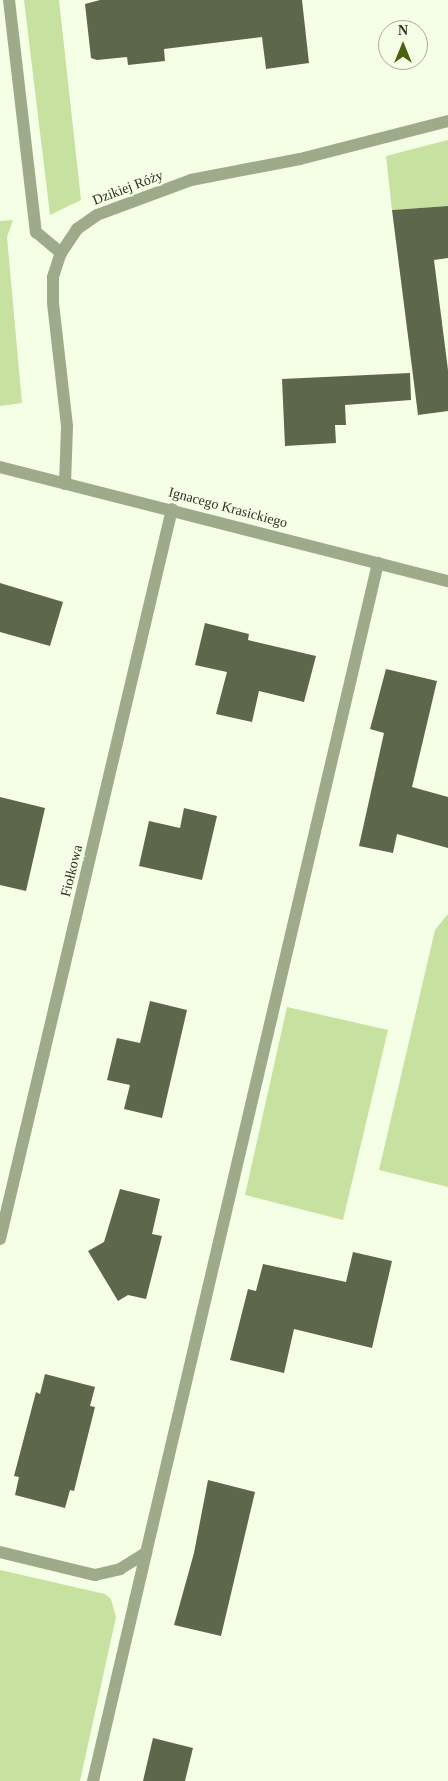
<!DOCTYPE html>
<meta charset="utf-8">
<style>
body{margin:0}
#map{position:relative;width:448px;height:1781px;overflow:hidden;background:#f4ffe6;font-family:"Times New Roman",serif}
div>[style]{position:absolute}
.green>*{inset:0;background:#c7e1a0}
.building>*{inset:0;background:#5c674c}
.minor>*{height:12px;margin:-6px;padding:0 6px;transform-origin:6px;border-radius:6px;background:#9eab8b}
span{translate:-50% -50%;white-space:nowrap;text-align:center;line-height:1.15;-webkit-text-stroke:5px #f4ffe6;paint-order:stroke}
.street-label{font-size:14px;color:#2d3226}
.north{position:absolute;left:378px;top:20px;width:50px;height:50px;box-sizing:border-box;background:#f4ffe6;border:1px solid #a4ad99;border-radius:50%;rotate:0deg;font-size:14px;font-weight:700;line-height:20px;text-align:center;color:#2d3226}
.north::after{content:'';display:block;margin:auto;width:18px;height:22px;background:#496211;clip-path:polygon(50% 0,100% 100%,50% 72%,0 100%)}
</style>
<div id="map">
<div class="green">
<div style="clip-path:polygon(24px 0,59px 0,81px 200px,50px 215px)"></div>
<div style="clip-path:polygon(448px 140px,448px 206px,392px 210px,386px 156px)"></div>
<div style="clip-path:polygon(13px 220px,7px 237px,22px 403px,0 406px,0 221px)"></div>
<div style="clip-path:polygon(448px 914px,448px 1187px,379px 1170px,435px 930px)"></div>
<div style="clip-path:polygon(287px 1007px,388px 1030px,343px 1220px,245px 1195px)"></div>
<div style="clip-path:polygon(0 1570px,105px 1594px,111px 1599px,116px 1617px,80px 1781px,0 1781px)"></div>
</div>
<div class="building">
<div style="clip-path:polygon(100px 0,302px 0,309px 63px,266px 69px,262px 37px,164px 49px,165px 61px,128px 65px,127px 57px,97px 60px,91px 58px,85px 4px)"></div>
<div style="clip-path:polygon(448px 206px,448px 258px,434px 260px,448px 370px,448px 411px,418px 415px,392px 210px)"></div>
<div style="clip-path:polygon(410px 373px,411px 400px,345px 405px,346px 425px,335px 425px,336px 443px,285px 446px,282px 379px)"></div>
<div style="clip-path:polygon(0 583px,63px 602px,50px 646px,0 632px)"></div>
<div style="clip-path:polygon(205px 623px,249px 634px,248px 640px,316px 656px,304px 702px,259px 691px,252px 722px,216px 714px,227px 672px,195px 665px)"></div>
<div style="clip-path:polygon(386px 669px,437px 681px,412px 787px,448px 797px,448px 848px,397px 834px,393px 853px,359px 846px,384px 733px,370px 729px)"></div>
<div style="clip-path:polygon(0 797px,45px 808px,26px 891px,0 885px)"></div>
<div style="clip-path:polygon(184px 808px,217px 816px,202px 880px,139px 866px,149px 821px,180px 828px)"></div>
<div style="clip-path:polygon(150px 1001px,187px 1010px,162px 1118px,124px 1109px,130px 1085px,107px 1080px,117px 1038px,140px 1043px)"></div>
<div style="clip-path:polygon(120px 1189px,160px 1199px,152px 1234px,162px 1236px,146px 1299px,128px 1295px,118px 1301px,88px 1251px,104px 1242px)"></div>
<div style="clip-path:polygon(353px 1252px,392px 1261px,372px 1348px,294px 1329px,284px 1373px,230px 1360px,248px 1289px,256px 1291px,263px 1264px,346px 1282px)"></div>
<div style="clip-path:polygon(45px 1374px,95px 1387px,90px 1406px,95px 1407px,74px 1491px,70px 1490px,65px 1508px,15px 1495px,19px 1477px,14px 1476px,36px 1392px,40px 1394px)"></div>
<div style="clip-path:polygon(208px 1480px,255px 1492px,221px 1636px,174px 1625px,194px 1553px)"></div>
<div style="clip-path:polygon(153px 1738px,193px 1748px,185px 1781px,143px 1781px)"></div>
</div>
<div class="minor">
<div style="left:9px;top:0;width:234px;rotate:83.4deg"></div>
<div style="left:36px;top:232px;width:33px;rotate:40deg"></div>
<div style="left:0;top:467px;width:462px;rotate:14.3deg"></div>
<div style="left:65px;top:484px;width:58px;rotate:-88deg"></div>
<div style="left:67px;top:426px;width:124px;rotate:-96.5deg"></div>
<div style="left:53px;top:303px;width:26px;rotate:-90deg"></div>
<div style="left:53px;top:277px;width:25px;rotate:-72deg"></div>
<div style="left:61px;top:253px;width:29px;rotate:-56deg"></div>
<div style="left:77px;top:229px;width:24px;rotate:-35deg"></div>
<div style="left:97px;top:215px;width:100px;rotate:-20.4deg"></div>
<div style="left:191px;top:180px;width:111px;rotate:-10.9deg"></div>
<div style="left:300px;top:159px;width:153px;rotate:-14.4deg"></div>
<div style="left:0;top:1239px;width:750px;rotate:-76.74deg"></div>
<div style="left:0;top:1552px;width:98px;rotate:13.6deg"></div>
<div style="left:95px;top:1575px;width:26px;rotate:-13deg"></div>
<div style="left:120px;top:1569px;width:31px;rotate:-32deg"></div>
<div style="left:146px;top:1553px;width:1017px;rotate:-76.81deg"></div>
<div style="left:93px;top:1781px;width:234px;rotate:-76.9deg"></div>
</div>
<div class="street-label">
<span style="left:128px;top:188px;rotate:-21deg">Dzikiej Róży</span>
<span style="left:228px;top:508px;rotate:15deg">Ignacego Krasickiego</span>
<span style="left:72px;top:871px;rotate:-76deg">Fiołkowa</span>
</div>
<div class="north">N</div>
</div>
